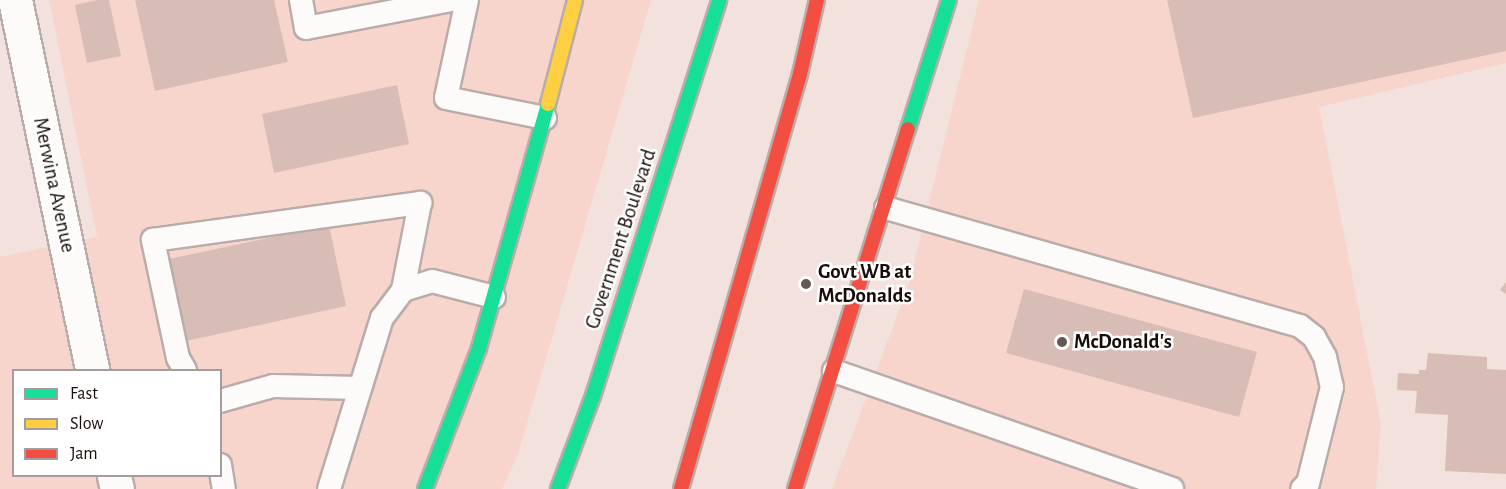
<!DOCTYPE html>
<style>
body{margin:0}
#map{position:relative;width:1506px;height:489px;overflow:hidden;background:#f2e1dc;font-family:"Alegreya Sans",sans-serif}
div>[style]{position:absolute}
.built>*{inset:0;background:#f7d5cc}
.building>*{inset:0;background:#d8bdb7}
.roads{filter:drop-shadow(2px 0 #baaca8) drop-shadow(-2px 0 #baaca8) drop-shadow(0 2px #baaca8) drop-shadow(0 -2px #baaca8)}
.lane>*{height:22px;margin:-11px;padding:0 11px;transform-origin:11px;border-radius:11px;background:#fdfafa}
.street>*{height:33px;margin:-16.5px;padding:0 16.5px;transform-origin:16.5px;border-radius:16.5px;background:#fdfafa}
.fast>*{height:14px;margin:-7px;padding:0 7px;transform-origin:7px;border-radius:7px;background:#16e098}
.slow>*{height:14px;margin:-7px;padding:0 7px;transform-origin:7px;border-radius:7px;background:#ffcf43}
.jam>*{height:14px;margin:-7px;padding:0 7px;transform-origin:7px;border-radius:7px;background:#f24e42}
.dots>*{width:16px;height:16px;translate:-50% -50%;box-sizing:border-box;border:3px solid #fff;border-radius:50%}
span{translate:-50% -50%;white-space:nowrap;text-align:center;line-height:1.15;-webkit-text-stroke:5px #fff;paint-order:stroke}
.street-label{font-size:21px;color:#190c09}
.poi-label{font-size:21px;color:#190c09;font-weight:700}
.left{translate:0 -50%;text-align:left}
.legend{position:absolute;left:12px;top:369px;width:210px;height:108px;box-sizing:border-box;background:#fff;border:2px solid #a39e9d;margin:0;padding:8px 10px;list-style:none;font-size:18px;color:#190c09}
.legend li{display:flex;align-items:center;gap:12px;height:30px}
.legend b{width:30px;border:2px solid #a39e9d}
</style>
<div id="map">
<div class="built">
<div style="clip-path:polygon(evenodd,49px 0,651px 0,518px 454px,502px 489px,0 489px,0 257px,97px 237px,49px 0,14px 370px,220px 370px,220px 476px,14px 476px,14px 370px)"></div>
<div style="clip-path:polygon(979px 0,1506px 0,1506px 63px,1319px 107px,1381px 424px,1376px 489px,832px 489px,909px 284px)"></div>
</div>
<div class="building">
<div style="clip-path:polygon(97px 0,109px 0,121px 56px,87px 63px,75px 5px)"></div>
<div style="clip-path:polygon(135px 0,274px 0,288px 62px,155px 91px)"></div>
<div style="clip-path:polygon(1167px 0,1506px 0,1506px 51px,1193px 118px)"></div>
<div style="clip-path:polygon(397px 85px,409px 144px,274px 173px,262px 114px)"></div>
<div style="clip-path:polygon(329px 225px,346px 306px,186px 341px,169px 259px)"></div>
<div style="clip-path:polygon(1506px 282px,1506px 294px,1500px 290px)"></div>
<div style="clip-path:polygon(1024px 289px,1257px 352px,1239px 417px,1006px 353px)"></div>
<div style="clip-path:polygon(1428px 353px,1487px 357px,1487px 369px,1506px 370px,1506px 474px,1445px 471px,1448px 415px,1415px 413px,1417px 391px,1397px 390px,1398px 373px,1419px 374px,1419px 370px,1426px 370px)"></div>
</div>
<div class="roads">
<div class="lane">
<div style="left:301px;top:0;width:28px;rotate:80deg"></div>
<div style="left:306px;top:28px;width:148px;rotate:-10.9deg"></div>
<div style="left:467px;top:0;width:100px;rotate:102.1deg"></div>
<div style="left:446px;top:98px;width:101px;rotate:11.4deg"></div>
<div style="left:886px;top:208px;width:430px;rotate:15.9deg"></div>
<div style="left:1300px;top:326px;width:18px;rotate:38deg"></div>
<div style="left:1314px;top:337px;width:23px;rotate:61deg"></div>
<div style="left:1325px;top:357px;width:31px;rotate:77deg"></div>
<div style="left:1332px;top:387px;width:99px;rotate:104deg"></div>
<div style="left:1308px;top:483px;width:8px;rotate:135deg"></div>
<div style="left:185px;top:370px;width:14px;rotate:-120deg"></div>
<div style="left:178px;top:358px;width:121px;rotate:-102deg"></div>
<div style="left:153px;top:240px;width:270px;rotate:-7.9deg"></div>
<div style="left:420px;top:203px;width:89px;rotate:101.1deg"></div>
<div style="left:834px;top:371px;width:358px;rotate:19.2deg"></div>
<div style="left:220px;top:401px;width:55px;rotate:-15.8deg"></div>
<div style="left:273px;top:386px;width:87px;rotate:1.3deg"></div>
<div style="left:220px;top:465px;width:24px;rotate:81deg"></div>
<div style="left:329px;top:489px;width:179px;rotate:-72.8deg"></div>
<div style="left:382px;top:318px;width:35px;rotate:-53deg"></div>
<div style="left:403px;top:290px;width:30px;rotate:-17deg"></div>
<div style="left:432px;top:281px;width:64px;rotate:14.5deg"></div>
</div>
<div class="street">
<div style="left:15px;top:0;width:378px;rotate:78.2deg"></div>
<div style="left:114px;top:476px;width:13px;rotate:77deg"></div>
</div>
<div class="fast">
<div style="left:908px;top:129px;width:135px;rotate:-72.4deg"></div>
<div style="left:425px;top:489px;width:151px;rotate:-69deg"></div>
<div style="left:479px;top:348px;width:254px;rotate:-74.2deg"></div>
<div style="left:558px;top:489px;width:99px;rotate:-69.4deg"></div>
<div style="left:593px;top:396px;width:416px;rotate:-72.3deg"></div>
</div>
<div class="slow">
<div style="left:548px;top:104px;width:107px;rotate:-75.4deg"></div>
</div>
<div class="jam">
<div style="left:681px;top:489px;width:432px;rotate:-74deg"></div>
<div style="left:800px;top:74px;width:76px;rotate:-77.1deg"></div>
<div style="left:795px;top:489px;width:377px;rotate:-72.6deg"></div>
</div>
</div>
<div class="dots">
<div style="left:806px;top:284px;background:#655753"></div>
<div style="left:1062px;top:342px;background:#655753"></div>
</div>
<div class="street-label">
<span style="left:54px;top:185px;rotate:78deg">Merwina Avenue</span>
<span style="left:621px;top:239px;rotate:-72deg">Government Boulevard</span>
</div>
<div class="poi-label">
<span class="left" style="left:818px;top:284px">Govt WB at<br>McDonalds</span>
<span class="left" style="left:1074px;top:342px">McDonald's</span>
</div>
<ul class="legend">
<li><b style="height:8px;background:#16e098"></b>Fast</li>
<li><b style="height:8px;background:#ffcf43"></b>Slow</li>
<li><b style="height:8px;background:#f24e42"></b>Jam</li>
</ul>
</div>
